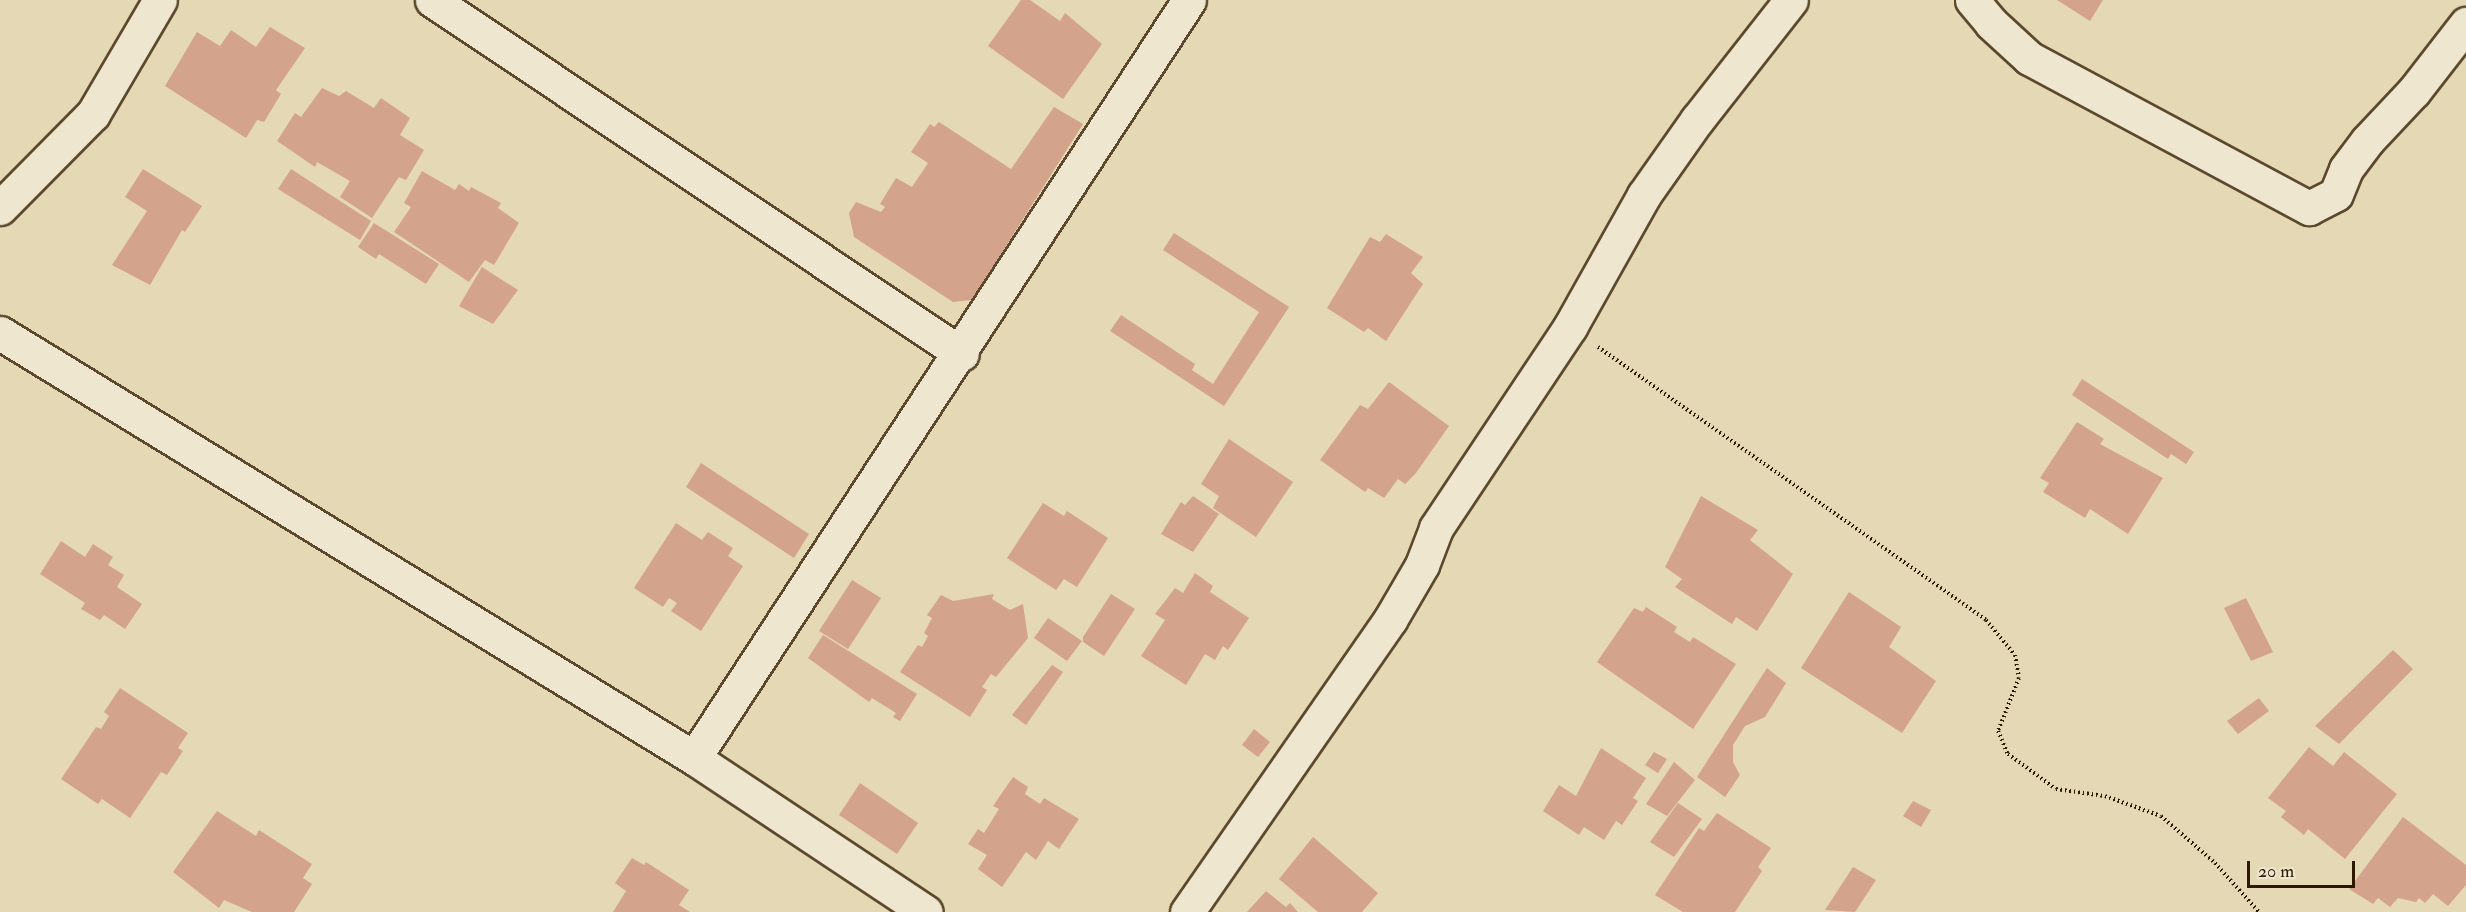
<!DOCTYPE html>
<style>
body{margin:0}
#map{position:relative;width:2466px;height:912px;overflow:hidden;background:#e5d8b5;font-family:"IM FELL Double Pica",serif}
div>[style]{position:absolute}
.building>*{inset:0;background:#d4a38b}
.path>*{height:4px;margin-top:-2px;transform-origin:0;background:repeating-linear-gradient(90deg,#2e1900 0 1.5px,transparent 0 4.5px)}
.roads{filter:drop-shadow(2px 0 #5c492d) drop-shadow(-2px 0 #5c492d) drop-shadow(0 2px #5c492d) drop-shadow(0 -2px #5c492d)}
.minor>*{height:33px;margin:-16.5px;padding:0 16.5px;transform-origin:16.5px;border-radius:16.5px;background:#eee6cf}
span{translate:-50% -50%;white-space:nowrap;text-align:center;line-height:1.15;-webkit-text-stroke:5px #eee6cf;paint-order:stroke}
.scale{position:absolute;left:2247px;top:861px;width:108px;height:27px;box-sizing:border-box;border:3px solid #2e1900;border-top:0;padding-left:8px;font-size:18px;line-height:21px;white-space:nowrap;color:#2e1900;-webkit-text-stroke:4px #eee6cf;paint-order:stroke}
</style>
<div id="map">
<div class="building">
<div style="clip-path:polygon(1021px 0,1030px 0,1060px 21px,1065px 13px,1102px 44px,1063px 99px,988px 46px)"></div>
<div style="clip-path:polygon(2057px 0,2103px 0,2090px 21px)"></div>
<div style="clip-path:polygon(270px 27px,305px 48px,276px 90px,281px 94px,264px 122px,257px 120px,246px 138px,165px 86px,197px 32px,220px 46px,231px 30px,256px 47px)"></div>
<div style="clip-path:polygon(322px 88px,339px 96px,346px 91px,374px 108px,381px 98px,410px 118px,400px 135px,424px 150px,406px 180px,399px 177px,372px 218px,340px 197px,350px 181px,317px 162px,315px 167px,277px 141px,295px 113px,301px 117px)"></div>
<div style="clip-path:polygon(1054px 107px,1083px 124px,972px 300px,953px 302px,854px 237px,849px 213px,856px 202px,881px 212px,885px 207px,880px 204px,896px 178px,912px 187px,928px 163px,911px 152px,930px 124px,934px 127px,939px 122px,1011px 169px)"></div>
<div style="clip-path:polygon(143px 169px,202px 206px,185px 232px,182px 230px,150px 285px,112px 265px,147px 211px,125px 197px)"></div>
<div style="clip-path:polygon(291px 169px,371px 221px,360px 240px,278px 189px)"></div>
<div style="clip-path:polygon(422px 171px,455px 190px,459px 184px,469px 191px,471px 187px,501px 203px,498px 208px,519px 223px,494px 265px,485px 260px,469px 282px,394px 232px,411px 207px,404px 203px)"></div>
<div style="clip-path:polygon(374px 223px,439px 264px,426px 284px,379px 254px,376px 259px,358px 247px)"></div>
<div style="clip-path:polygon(1174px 233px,1289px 307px,1224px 406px,1110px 331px,1121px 315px,1195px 364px,1192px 370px,1213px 384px,1259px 312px,1163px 250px)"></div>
<div style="clip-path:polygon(1386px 234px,1423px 257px,1411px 273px,1423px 284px,1386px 341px,1368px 328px,1364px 332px,1327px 308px,1370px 237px,1380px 242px)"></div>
<div style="clip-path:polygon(482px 267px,518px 290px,493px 324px,459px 306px)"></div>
<div style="clip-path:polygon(2082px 379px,2194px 452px,2186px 464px,2171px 454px,2168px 459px,2072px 395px)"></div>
<div style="clip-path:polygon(1389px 382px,1449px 426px,1416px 473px,1405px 484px,1398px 479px,1384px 498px,1368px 488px,1365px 492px,1320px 460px,1360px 405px,1368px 409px)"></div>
<div style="clip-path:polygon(2077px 422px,2104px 439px,2100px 444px,2163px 478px,2128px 534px,2090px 509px,2085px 518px,2043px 492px,2049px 483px,2040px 478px)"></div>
<div style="clip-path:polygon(1229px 439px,1293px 482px,1256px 537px,1213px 508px,1219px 496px,1201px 484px)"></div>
<div style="clip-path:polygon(701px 463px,809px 534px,794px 558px,686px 487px)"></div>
<div style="clip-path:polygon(1193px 496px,1219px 514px,1193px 552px,1161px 534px,1181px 502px,1185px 505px)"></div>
<div style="clip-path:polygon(1701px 496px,1758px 530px,1750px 540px,1793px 574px,1757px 631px,1736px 617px,1732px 624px,1675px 587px,1682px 579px,1665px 567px)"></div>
<div style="clip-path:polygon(1043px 503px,1064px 516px,1067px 511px,1108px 538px,1077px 587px,1064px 579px,1056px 590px,1007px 558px)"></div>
<div style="clip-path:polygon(676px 523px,702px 540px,708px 532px,733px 548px,728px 556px,743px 566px,701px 631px,671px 611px,677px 603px,669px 598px,663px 607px,634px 588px)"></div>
<div style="clip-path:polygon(61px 541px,85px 557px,93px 544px,113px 557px,108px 565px,124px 575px,117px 587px,142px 604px,125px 629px,104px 615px,100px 620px,81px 609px,85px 603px,40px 574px)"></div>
<div style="clip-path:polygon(1195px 573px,1213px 586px,1210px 592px,1249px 618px,1228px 650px,1223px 646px,1215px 660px,1205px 654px,1186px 685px,1141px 656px,1165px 620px,1155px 614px,1175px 588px,1183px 593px)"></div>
<div style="clip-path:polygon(852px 580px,881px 598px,848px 649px,819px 631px)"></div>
<div style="clip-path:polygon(1849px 592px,1901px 627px,1889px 647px,1936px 681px,1902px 733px,1801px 668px)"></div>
<div style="clip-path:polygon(994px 594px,992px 599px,1010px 610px,1023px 604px,1028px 638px,996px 677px,991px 674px,982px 687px,987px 690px,970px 717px,900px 672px,918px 645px,922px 647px,928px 636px,924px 633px,932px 618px,927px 615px,941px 595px,953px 601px)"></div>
<div style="clip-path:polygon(1111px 594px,1135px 609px,1104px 656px,1083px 642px,1083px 637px)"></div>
<div style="clip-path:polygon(2246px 598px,2273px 652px,2251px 661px,2224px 608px)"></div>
<div style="clip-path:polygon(1646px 607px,1677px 627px,1674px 632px,1690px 642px,1693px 637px,1736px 664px,1693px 729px,1597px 662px,1634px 608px,1643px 612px)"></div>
<div style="clip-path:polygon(1048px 618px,1082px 641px,1067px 661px,1034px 638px)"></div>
<div style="clip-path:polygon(823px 635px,917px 694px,900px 721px,893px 717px,896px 713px,872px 698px,869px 702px,808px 658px)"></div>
<div style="clip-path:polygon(2393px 650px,2413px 669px,2339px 744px,2315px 726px)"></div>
<div style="clip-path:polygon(1052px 665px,1063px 672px,1026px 725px,1012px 715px)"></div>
<div style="clip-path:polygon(1767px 668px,1786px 683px,1765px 717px,1745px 726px,1733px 745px,1733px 762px,1740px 775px,1725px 797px,1697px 777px)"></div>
<div style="clip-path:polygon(120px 688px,188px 733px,178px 748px,183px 751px,167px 775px,161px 772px,130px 818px,102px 799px,98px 804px,61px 779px,96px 727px,101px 729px,109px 716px,104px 712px)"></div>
<div style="clip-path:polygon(2259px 698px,2269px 711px,2238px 734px,2227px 721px)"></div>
<div style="clip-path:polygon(1254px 729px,1270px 742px,1258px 757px,1242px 745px)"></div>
<div style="clip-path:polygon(2309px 747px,2333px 766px,2344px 752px,2397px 794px,2345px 859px,2308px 829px,2304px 835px,2281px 817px,2286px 811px,2268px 798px)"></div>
<div style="clip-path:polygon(1601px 748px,1646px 778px,1633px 798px,1638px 801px,1622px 825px,1616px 821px,1604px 840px,1584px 827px,1579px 835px,1543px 811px,1559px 785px,1576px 796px)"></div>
<div style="clip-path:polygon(1654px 752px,1667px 759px,1658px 773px,1645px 765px)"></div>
<div style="clip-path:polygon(1674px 762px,1695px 780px,1667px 816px,1646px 804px)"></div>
<div style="clip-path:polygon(1013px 777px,1028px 787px,1025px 794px,1040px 804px,1044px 798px,1079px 819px,1059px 849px,1048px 841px,1036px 860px,1026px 852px,1002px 887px,978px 869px,987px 855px,968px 844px,978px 829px,984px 833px,999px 809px,993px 806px)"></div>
<div style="clip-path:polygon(860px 783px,918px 823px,897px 854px,839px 815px)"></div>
<div style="clip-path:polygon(1913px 801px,1931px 810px,1921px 827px,1903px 816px)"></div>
<div style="clip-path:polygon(1678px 803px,1702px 819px,1674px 857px,1650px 842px)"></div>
<div style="clip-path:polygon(217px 811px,256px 836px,259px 830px,312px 864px,303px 878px,312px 884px,294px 912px,252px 912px,224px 900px,219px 908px,173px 872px)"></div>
<div style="clip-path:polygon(1717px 813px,1771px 848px,1758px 867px,1762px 871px,1735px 912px,1683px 912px,1655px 895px,1699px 828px,1704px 831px)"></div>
<div style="clip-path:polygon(2403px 817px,2466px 865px,2466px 885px,2448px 906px,2433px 894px,2425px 903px,2419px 898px,2416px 902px,2398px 898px,2390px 907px,2378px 898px,2373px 904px,2349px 889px)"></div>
<div style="clip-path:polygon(1313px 837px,1378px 893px,1362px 912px,1318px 912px,1279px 879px)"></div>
<div style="clip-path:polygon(632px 858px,644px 865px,646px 862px,689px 890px,679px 905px,690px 912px,613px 912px,626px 891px,615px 883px)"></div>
<div style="clip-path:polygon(1853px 867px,1876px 880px,1855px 912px,1825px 910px)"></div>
<div style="clip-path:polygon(1266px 891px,1286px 907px,1290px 903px,1298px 912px,1247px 912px)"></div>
</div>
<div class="path">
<div style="left:1598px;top:347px;width:474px;rotate:35.1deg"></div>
<div style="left:1986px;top:620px;width:45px;rotate:50.4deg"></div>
<div style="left:2015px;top:655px;width:23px;rotate:80deg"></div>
<div style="left:2019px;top:678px;width:57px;rotate:111.6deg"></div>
<div style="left:1998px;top:731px;width:25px;rotate:67deg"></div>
<div style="left:2008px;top:754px;width:59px;rotate:36.1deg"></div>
<div style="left:2056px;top:789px;width:49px;rotate:8.1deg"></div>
<div style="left:2105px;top:796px;width:59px;rotate:19.7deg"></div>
<div style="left:2161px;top:816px;width:72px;rotate:41deg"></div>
<div style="left:2215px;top:863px;width:66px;rotate:48.1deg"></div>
</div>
<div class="roads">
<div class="minor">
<div style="left:432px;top:0;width:637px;rotate:33.74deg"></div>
<div style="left:1972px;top:0;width:30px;rotate:50deg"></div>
<div style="left:1991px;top:23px;width:52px;rotate:42.6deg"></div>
<div style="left:2029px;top:58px;width:318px;rotate:28.2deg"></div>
<div style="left:2309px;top:208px;width:30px;rotate:-27deg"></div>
<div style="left:2336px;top:194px;width:27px;rotate:-68deg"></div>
<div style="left:2346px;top:169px;width:35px;rotate:-53deg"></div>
<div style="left:2367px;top:141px;width:69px;rotate:-46.8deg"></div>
<div style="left:2414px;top:91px;width:85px;rotate:-52.2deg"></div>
<div style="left:0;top:208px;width:132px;rotate:-45.3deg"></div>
<div style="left:93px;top:114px;width:132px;rotate:-59.6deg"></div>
<div style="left:0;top:333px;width:814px;rotate:31.48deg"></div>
<div style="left:694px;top:758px;width:278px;rotate:33.6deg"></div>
<div style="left:694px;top:758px;width:905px;rotate:-56.85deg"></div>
<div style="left:1187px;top:912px;width:356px;rotate:-55.2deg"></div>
<div style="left:1390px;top:620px;width:64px;rotate:-59.8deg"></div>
<div style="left:1422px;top:565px;width:40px;rotate:-69deg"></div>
<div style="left:1436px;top:528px;width:242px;rotate:-56.3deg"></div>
<div style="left:1570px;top:327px;width:151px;rotate:-60.7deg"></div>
<div style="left:1644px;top:195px;width:92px;rotate:-54.8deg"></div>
<div style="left:1697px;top:120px;width:152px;rotate:-51.9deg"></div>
</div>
</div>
<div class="scale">20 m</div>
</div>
